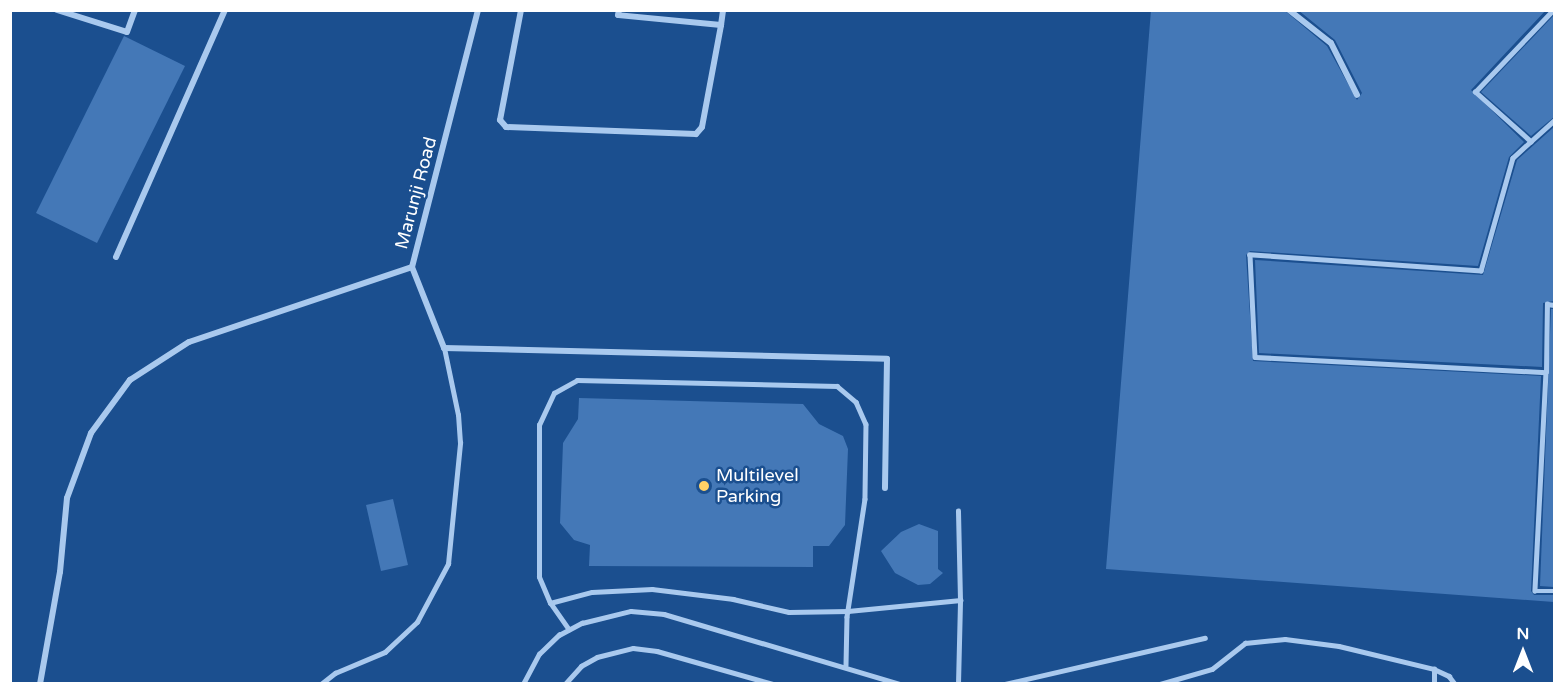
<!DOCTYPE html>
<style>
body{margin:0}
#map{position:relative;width:1565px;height:694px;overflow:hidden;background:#1b4f8f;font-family:"Varela Round",sans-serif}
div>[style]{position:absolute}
.building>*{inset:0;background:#4478b7}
.service>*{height:4.5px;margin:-2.25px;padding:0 2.25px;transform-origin:2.25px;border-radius:2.25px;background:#a9c9ee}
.minor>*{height:6px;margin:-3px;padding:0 3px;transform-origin:3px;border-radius:3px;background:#a9c9ee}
.dots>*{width:16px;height:16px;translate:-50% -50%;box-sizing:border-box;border:3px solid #1b4f8f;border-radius:50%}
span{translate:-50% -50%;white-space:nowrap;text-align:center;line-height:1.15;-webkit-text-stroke:5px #1b4f8f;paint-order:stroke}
.street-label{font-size:18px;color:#fff}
.poi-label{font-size:18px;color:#fff}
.left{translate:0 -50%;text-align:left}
.frame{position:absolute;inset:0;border:12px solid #fff;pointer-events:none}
.north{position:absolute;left:1493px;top:622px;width:60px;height:60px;-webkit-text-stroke:4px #1b4f8f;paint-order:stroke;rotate:0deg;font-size:16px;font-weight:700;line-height:24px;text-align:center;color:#fff}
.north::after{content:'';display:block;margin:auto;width:21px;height:27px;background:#fff;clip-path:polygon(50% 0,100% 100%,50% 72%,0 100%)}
</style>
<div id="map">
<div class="building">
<div style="clip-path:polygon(1151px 10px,1284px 10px,1327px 46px,1357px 100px,1362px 93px,1335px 40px,1298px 10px,1546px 10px,1471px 90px,1524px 142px,1509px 157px,1478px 266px,1250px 251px,1246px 255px,1253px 361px,1541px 376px,1531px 591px,1534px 595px,1554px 595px,1554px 602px,1106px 569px)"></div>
<div style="clip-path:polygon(1554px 15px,1554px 117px,1531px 136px,1481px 92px)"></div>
<div style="clip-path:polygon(124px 36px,185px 66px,97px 243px,36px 213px)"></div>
<div style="clip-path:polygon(1554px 127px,1554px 301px,1543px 303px,1542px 367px,1259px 353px,1255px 260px,1483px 275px,1517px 160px)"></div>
<div style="clip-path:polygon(1551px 309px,1554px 309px,1554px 587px,1540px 586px)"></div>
<div style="clip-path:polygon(579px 398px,803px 404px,819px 424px,843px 436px,848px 449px,845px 525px,829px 546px,813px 546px,813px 567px,589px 566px,590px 545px,574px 540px,560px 523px,563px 443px,578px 419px)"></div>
<div style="clip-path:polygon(393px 499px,408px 565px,381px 571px,366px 505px)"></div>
<div style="clip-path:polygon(919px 524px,938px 531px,938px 569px,943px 573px,930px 584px,918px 585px,895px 573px,881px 551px,901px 532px)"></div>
</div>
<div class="service">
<div style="left:1554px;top:121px;width:55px;rotate:137.9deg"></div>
<div style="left:1513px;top:158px;width:117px;rotate:105.8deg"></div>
<div style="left:1481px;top:271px;width:232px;rotate:-176deg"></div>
<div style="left:1250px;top:255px;width:102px;rotate:87.2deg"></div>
<div style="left:1255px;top:357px;width:291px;rotate:3deg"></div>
<div style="left:1546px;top:372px;width:219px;rotate:92.9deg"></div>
<div style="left:1535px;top:591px;width:19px"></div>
<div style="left:1531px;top:142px;width:75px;rotate:-138.2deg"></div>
<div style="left:1475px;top:92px;width:113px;rotate:-46.4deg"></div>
<div style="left:1546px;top:372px;width:68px;rotate:-89.2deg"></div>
<div style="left:1547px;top:304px;width:7px;rotate:8deg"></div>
<div style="left:550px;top:603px;width:43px;rotate:-14.7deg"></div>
<div style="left:592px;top:592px;width:60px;rotate:-2.9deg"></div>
<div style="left:652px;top:589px;width:82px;rotate:7deg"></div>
<div style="left:733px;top:599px;width:57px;rotate:13.1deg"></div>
<div style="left:789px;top:612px;width:59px;rotate:-1deg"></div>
<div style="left:848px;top:611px;width:113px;rotate:-5.6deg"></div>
<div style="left:960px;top:600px;width:89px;rotate:-91.3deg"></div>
<div style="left:569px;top:630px;width:33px;rotate:-125deg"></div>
<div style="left:550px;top:603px;width:28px;rotate:-113deg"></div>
<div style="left:539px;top:577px;width:152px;rotate:-90deg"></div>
<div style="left:539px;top:425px;width:35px;rotate:-65deg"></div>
<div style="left:554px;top:393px;width:26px;rotate:-29deg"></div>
<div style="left:577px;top:380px;width:260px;rotate:1.3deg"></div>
<div style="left:837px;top:386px;width:25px;rotate:40deg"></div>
<div style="left:856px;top:402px;width:24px;rotate:66deg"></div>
<div style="left:866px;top:424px;width:75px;rotate:90.8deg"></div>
<div style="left:865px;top:499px;width:119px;rotate:98.7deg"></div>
<div style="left:847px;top:617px;width:48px;rotate:91.2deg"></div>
<div style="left:321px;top:684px;width:18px;rotate:-38deg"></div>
<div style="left:335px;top:673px;width:54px;rotate:-22.8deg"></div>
<div style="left:385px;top:652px;width:44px;rotate:-43.2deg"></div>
<div style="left:417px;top:622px;width:66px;rotate:-61.9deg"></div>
<div style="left:448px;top:564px;width:122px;rotate:-84.3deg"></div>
<div style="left:460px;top:443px;width:28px;rotate:-94deg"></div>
<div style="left:458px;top:415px;width:68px;rotate:-101.8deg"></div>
<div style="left:523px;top:684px;width:34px;rotate:-62deg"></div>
<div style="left:539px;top:654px;width:28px;rotate:-44deg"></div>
<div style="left:559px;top:635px;width:26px;rotate:-28deg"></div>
<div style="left:582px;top:623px;width:50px;rotate:-13.8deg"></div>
<div style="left:631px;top:611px;width:33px;rotate:5deg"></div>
<div style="left:664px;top:614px;width:247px;rotate:16.5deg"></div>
<div style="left:565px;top:684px;width:24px;rotate:-48deg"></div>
<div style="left:581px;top:666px;width:18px;rotate:-29deg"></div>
<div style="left:597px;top:657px;width:37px;rotate:-14deg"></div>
<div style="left:633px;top:648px;width:24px;rotate:7deg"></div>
<div style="left:657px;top:651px;width:121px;rotate:15.9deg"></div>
<div style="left:958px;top:684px;width:84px;rotate:-88.6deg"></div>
<div style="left:1005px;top:684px;width:205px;rotate:-13deg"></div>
<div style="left:1160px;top:684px;width:54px;rotate:-16.1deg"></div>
<div style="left:1212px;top:669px;width:42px;rotate:-38.2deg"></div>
<div style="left:1245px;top:643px;width:40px;rotate:-5.7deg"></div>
<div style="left:1285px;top:639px;width:54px;rotate:7.4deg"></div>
<div style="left:1339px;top:646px;width:98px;rotate:13.6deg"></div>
<div style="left:1434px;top:684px;width:15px;rotate:-90deg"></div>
<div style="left:1434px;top:669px;width:17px;rotate:25deg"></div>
<div style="left:1449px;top:676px;width:10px;rotate:53deg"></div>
</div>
<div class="minor">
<div style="left:57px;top:10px;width:73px;rotate:17.4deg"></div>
<div style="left:127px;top:32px;width:23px;rotate:-70deg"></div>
<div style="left:478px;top:10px;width:265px;rotate:104.4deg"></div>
<div style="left:412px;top:267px;width:87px;rotate:68.4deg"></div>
<div style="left:444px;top:348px;width:443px;rotate:1.4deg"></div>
<div style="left:887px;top:359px;width:129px;rotate:90.9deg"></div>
<div style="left:521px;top:10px;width:112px;rotate:100.8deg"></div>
<div style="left:500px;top:120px;width:9px;rotate:49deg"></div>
<div style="left:506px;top:127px;width:190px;rotate:2.1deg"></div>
<div style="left:696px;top:134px;width:9px;rotate:-49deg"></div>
<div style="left:702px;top:127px;width:104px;rotate:-79.4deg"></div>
<div style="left:721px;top:25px;width:103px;rotate:-174.5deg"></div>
<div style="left:618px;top:15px;width:5px;rotate:-79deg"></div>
<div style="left:1289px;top:10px;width:53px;rotate:38.2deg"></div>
<div style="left:1331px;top:43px;width:58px;rotate:63.4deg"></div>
<div style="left:721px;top:25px;width:15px;rotate:-82deg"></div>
<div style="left:116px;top:257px;width:270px;rotate:-66.2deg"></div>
<div style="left:40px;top:684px;width:114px;rotate:-79.9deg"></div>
<div style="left:60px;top:572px;width:74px;rotate:-84.6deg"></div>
<div style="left:67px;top:498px;width:69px;rotate:-69.7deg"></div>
<div style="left:91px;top:433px;width:66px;rotate:-53.7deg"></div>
<div style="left:130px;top:380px;width:70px;rotate:-32.8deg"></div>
<div style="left:189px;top:342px;width:235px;rotate:-18.6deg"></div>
</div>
<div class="dots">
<div style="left:704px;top:486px;background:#ffd166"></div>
</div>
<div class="street-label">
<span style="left:416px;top:193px;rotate:-75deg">Marunji Road</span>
</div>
<div class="poi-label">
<span class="left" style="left:716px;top:486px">Multilevel<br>Parking</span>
</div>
<div class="frame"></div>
<div class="north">N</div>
</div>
